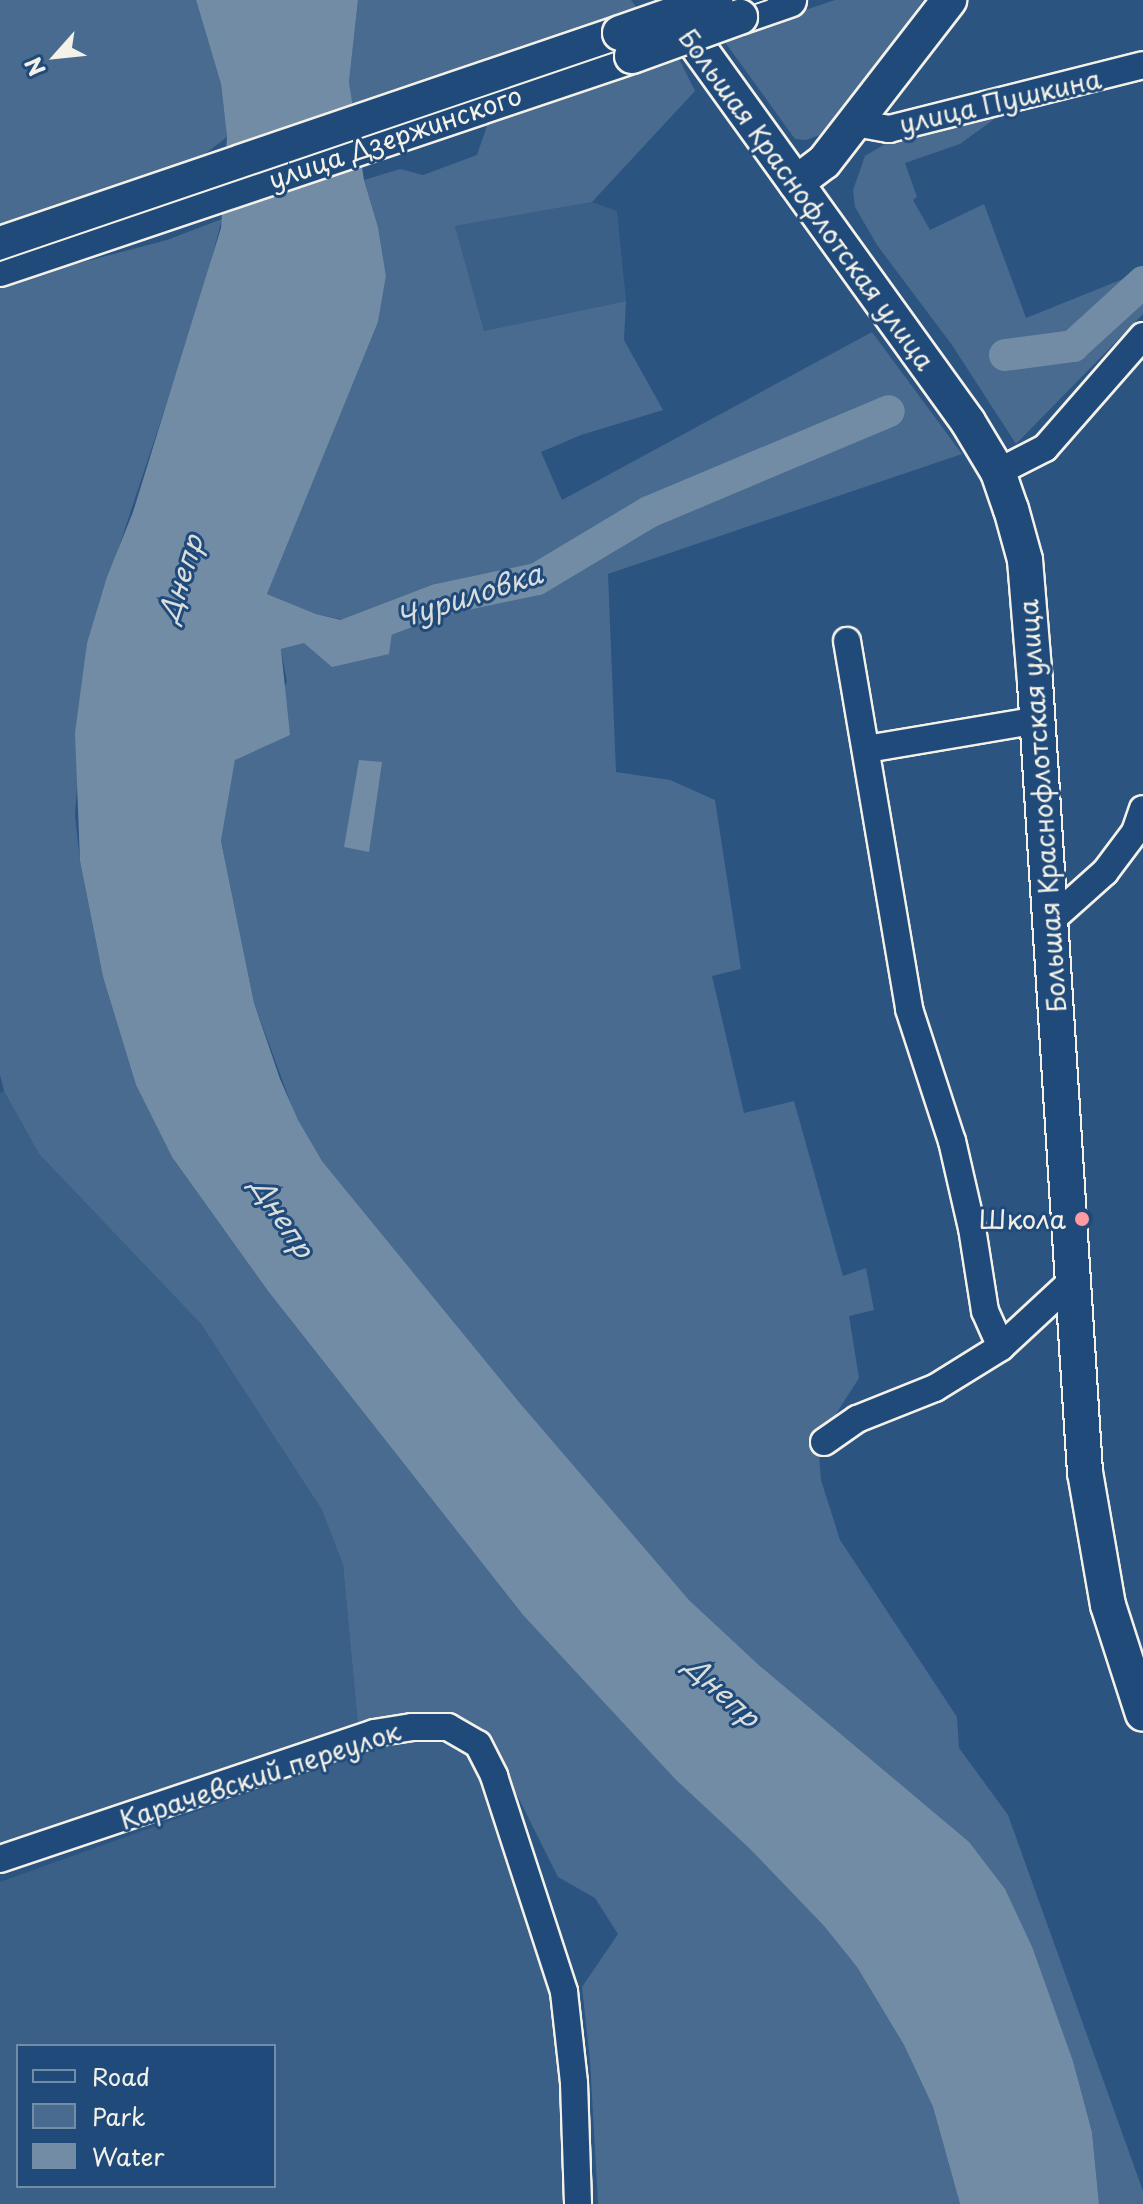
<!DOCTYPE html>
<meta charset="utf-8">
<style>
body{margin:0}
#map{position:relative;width:1143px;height:2204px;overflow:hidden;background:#2c5481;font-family:"Playpen Sans",sans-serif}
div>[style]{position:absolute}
.built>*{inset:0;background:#3b6088}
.green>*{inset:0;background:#496b90}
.water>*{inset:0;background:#738ca6}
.river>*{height:32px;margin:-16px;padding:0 16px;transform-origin:16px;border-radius:16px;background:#738ca6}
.roads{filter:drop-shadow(2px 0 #f4f1e8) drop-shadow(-2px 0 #f4f1e8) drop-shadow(0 2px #f4f1e8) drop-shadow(0 -2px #f4f1e8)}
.minor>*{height:26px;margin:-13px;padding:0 13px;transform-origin:13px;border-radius:13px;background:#1f4a7a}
.major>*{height:34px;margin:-17px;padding:0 17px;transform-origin:17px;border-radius:17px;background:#1f4a7a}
.tram>*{height:2px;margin:-1px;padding:0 1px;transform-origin:1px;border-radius:1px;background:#f4f1e8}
.bridges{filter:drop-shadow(2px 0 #f4f1e8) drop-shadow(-2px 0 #f4f1e8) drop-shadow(0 2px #f4f1e8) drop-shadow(0 -2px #f4f1e8)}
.major-bridge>*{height:34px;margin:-17px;padding:0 17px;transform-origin:17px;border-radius:17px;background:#1f4a7a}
.dots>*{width:22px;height:22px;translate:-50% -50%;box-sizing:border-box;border:4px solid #1f4a7a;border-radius:50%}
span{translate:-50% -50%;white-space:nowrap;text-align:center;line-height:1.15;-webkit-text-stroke:6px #1f4a7a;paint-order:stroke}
.street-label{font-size:26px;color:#f4f1e8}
.poi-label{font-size:26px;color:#f4f1e8}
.right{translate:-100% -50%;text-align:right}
.water-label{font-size:28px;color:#dadddb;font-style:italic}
.legend{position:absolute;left:16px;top:2044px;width:260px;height:144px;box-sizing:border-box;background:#1f4a7a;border:2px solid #748da6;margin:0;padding:10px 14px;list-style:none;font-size:24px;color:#f4f1e8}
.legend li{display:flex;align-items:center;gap:16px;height:40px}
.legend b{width:40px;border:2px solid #748da6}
.north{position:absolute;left:16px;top:16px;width:80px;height:80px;-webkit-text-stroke:6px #1f4a7a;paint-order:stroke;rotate:243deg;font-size:22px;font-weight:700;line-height:32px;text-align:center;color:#f4f1e8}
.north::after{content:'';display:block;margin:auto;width:28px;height:36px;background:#f4f1e8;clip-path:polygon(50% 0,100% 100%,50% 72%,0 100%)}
</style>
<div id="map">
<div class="built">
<div style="clip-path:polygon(592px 202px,617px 211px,626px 301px,484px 331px,455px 226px)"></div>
<div style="clip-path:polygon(4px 1091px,39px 1154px,201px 1324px,322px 1510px,343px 1565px,358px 1725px,0 1845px,0 1093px)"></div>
<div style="clip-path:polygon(evenodd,423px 1730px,471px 1749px,567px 2020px,562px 2204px,0 2204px,0 1882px,423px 1730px,18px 2046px,274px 2046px,274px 2186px,18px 2186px,18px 2046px)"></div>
</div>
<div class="green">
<div style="clip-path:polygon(0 0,196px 0,221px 84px,227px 137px,197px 160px,0 227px)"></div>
<div style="clip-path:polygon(358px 0,631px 0,640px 12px,352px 104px,349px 82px)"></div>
<div style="clip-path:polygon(835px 0,923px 0,836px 129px,806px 140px,795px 139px,722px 38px)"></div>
<div style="clip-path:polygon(678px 57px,695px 91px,592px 202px,455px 226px,484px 331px,626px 301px,624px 340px,663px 410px,581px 435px,541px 452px,562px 500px,872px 332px,962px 454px,608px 574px,616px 772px,670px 780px,715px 800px,741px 969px,712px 976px,744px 1113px,794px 1101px,843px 1276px,866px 1268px,874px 1310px,849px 1316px,859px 1378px,818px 1442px,821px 1480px,840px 1540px,957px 1717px,959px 1748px,1008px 1815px,1143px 2191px,1143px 2204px,1099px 2204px,1092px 2132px,1073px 2061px,1033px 1949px,761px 1667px,689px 1600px,519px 1402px,322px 1161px,297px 1120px,254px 1003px,221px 841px,235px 760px,287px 682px,281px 649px,370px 625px,316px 614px,267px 594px,378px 322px,386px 276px,378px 227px,364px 180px,400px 169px,423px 175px,477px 155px,489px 120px)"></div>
<div style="clip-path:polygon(986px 116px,997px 117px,960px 144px,905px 163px,917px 197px,913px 200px,930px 230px,984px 204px,1026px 318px,1143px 271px,1143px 314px,1016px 444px,952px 345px,877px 245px,855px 207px,853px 190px,865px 156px,895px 138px,955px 126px)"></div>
<div style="clip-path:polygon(222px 219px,199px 306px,87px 643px,75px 815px,80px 861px,103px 977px,136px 1085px,172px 1157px,268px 1291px,523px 1615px,675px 1779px,750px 1849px,824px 1926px,857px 1967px,904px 2045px,933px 2107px,960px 2204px,598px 2204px,590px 2060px,582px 1987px,618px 1934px,595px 1898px,558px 1877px,492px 1745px,414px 1718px,358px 1725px,343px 1565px,322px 1510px,201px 1324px,39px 1154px,4px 1091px,0 1075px,0 284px,167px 240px)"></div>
</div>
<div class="water">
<div style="clip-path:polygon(196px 0,358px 0,349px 82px,364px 180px,378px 227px,386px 276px,378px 322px,267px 594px,316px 614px,392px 632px,389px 654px,332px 667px,304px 643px,281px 649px,290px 735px,235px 760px,221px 841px,254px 1003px,280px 1079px,298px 1120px,322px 1161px,519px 1402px,689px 1600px,761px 1667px,969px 1842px,1005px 1889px,1033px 1949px,1073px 2061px,1092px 2132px,1099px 2204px,960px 2204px,933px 2107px,904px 2045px,857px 1967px,824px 1926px,750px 1849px,675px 1779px,523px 1615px,268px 1291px,172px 1157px,136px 1085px,103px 977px,80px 861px,75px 733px,87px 643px,107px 577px,133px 512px,221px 228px,227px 137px,221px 84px)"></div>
<div style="clip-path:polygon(359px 760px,382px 762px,369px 852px,344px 847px)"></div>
</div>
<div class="river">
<div style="left:1005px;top:355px;width:69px;rotate:-7.5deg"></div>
<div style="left:1073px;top:346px;width:95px;rotate:-42.4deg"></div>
<div style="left:333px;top:640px;width:112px;rotate:-20.9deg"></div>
<div style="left:438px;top:600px;width:101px;rotate:-12deg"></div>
<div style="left:537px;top:579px;width:131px;rotate:-30.9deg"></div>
<div style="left:649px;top:512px;width:260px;rotate:-22.8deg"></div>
</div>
<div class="roads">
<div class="minor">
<div style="left:855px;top:123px;width:35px;rotate:10deg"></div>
<div style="left:889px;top:129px;width:262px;rotate:-14.1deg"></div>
<div style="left:998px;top:472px;width:53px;rotate:-27.1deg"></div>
<div style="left:1045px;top:448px;width:149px;rotate:-48.8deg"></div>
<div style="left:847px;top:641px;width:373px;rotate:80.4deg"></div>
<div style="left:909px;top:1009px;width:139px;rotate:72deg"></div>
<div style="left:952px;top:1141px;width:89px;rotate:77.1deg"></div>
<div style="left:972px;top:1228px;width:84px;rotate:81.1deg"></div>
<div style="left:985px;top:1311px;width:39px;rotate:66deg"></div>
<div style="left:867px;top:749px;width:173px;rotate:-9.6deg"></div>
<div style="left:1049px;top:922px;width:75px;rotate:-41.8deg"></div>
<div style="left:1105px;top:872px;width:50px;rotate:-53.1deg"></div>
<div style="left:1135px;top:832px;width:24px;rotate:-71deg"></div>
<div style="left:824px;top:1442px;width:40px;rotate:-34.9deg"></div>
<div style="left:857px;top:1419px;width:84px;rotate:-21.7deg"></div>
<div style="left:935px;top:1388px;width:78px;rotate:-31.8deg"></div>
<div style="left:1001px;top:1347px;width:98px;rotate:-42.9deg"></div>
<div style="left:0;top:1859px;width:395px;rotate:-18.6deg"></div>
<div style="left:374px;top:1733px;width:38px;rotate:-9deg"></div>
<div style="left:412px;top:1727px;width:36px"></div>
<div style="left:448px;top:1727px;width:34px;rotate:30deg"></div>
<div style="left:478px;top:1744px;width:36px;rotate:63deg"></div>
<div style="left:494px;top:1776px;width:227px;rotate:72deg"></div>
<div style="left:564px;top:1992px;width:92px;rotate:83.7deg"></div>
<div style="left:574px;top:2083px;width:121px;rotate:88.1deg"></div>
</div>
<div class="major">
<div style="left:673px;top:12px;width:505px;rotate:54.26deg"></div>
<div style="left:968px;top:422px;width:58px;rotate:59deg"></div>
<div style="left:998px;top:472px;width:39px;rotate:71deg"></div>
<div style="left:1011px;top:509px;width:53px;rotate:74.6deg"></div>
<div style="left:1025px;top:560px;width:122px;rotate:85.3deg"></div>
<div style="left:1035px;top:682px;width:792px;rotate:86.38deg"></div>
<div style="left:1085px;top:1472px;width:135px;rotate:80.2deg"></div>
<div style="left:1108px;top:1605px;width:114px;rotate:72.2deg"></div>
<div style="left:740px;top:17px;width:52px;rotate:-19.1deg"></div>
<div style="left:796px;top:183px;width:35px;rotate:-37deg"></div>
<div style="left:824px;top:162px;width:205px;rotate:-52.3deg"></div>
<div style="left:0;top:244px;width:655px;rotate:-18.79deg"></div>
<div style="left:0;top:269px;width:667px;rotate:-18.63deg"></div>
</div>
</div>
<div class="tram">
<div style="left:0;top:261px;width:810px;rotate:-18.79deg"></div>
</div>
<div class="bridges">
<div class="major-bridge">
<div style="left:620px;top:33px;width:101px;rotate:-19.2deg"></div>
<div style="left:632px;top:56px;width:115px;rotate:-19.9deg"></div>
</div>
</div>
<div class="dots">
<div style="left:1082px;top:1219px;background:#ff9aa2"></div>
</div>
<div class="street-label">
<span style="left:1000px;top:101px;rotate:-13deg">улица Пушкина</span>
<span style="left:395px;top:137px;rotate:-19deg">улица Дзержинского</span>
<span style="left:807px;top:199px;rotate:54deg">Большая Краснофлотская улица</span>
<span style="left:1042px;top:806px;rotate:-94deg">Большая Краснофлотская улица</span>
<span style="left:260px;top:1775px;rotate:-18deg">Карачевский переулок</span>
</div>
<div class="poi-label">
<span class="right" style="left:1066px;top:1219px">Школа</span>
</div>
<div class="water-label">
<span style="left:180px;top:578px;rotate:-72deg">Днепр</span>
<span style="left:469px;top:595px;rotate:-18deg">Чуриловка</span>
<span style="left:283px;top:1217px;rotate:57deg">Днепр</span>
<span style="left:723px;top:1691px;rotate:43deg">Днепр</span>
</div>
<ul class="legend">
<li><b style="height:10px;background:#1f4a7a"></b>Road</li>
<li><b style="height:22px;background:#496b90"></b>Park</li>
<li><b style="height:22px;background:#738ca6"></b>Water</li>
</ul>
<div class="north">N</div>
</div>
